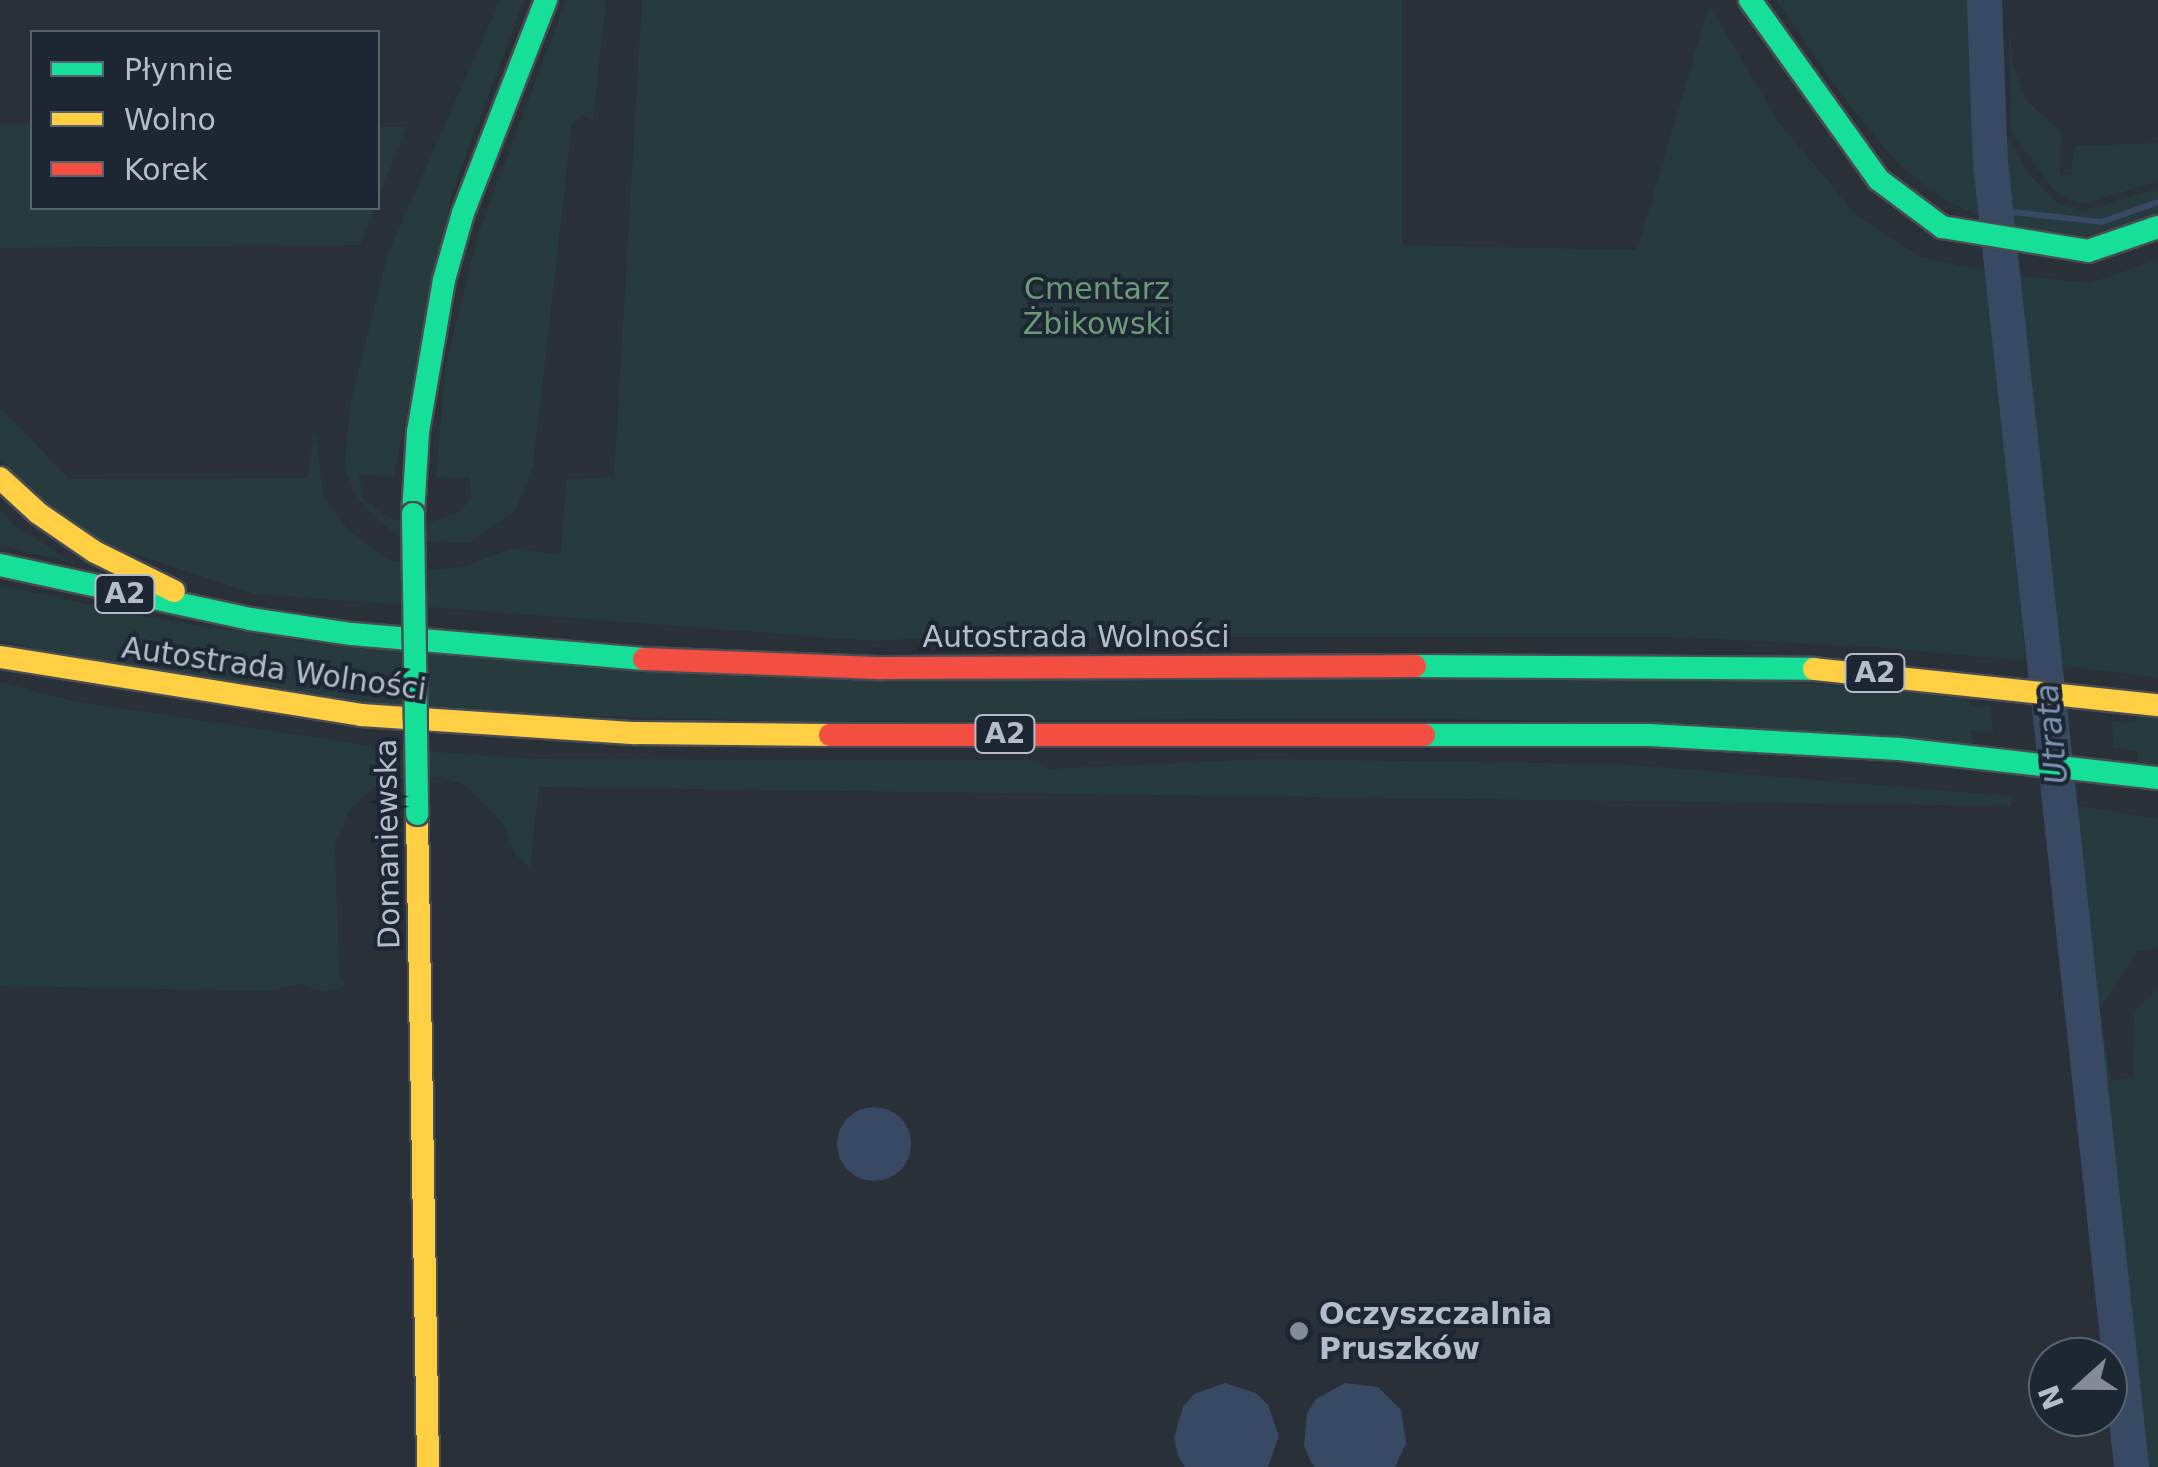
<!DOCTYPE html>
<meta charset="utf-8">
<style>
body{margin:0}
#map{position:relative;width:2158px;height:1467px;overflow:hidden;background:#2a3038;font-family:"DejaVu Sans",sans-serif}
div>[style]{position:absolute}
.green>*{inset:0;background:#273a3e}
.water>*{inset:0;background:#384963}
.round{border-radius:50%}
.stream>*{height:6px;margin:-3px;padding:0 3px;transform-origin:3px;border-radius:3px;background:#384963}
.river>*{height:35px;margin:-17.5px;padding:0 17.5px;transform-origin:17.5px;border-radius:17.5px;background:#384963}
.roads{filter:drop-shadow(2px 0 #484c53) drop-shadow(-2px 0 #484c53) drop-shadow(0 2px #484c53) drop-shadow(0 -2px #484c53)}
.fast>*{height:22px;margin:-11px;padding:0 11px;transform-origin:11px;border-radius:11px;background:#16e098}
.slow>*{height:22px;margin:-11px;padding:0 11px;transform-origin:11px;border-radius:11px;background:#ffcf43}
.jam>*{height:22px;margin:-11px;padding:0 11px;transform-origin:11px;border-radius:11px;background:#f24e42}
.bridges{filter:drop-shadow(2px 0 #484c53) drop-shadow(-2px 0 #484c53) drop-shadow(0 2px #484c53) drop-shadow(0 -2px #484c53)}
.fast-bridge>*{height:22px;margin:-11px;padding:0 11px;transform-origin:11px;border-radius:11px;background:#16e098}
.dots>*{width:28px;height:28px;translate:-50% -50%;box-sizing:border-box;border:5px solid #1d2633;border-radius:50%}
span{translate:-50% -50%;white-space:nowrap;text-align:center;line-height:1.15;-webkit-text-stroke:8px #1d2633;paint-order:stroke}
.shield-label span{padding:2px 8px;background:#1d2633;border:2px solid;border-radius:8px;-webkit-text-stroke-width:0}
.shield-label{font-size:28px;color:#b4bcc9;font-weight:700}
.park-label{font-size:30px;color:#6b9a76}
.street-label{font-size:30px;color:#b4bcc9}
.poi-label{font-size:30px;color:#b4bcc9;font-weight:700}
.left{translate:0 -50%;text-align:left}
.water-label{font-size:32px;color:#7c92b1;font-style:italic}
.legend{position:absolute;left:30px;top:30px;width:350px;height:180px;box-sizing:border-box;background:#1d2633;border:2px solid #59626f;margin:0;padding:12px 18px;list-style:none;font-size:30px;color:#b4bcc9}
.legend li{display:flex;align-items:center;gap:20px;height:50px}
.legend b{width:50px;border:2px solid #59626f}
.north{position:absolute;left:2028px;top:1337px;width:100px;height:100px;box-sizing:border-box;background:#1d2633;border:2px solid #59626f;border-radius:50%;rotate:249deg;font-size:28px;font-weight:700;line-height:40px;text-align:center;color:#b4bcc9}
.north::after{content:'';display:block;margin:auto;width:35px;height:45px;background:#848b96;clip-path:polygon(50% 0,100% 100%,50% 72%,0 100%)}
</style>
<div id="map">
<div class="green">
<div style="clip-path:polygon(500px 0,524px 0,452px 193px,394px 476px,359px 475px,363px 497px,383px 515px,405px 523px,428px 523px,460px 512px,471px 498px,470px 477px,436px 478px,445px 368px,479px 231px,566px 0,606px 0,593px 120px,582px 115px,572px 124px,533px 467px,516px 510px,469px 543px,405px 540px,381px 523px,353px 492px,344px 467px,351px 401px,388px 253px)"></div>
<div style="clip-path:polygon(642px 0,1402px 0,1402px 245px,1637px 250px,1709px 5px,1778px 121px,1856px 215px,1921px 257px,1994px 273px,2090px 283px,2158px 260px,2158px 678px,2058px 665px,2055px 635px,2023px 633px,2025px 661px,1875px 647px,1672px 637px,1061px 637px,1051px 631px,875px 641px,255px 594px,108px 545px,34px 493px,0 458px,0 407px,69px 479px,307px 478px,315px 428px,323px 495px,348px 530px,390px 560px,431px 570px,466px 566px,512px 548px,560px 555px,567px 479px,614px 477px)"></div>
<div style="clip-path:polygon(1776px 0,1974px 0,1989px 221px,1941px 198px,1897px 163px,1841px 94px)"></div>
<div style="clip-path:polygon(1993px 0,2002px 0,2005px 133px,2029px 174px,2056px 202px,2082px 211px,2158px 189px,2158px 216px,2085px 236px,2007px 224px)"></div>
<div style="clip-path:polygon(2009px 25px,2013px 65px,2025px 99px,2061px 132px,2060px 175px,2071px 175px,2074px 146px,2158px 143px,2158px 181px,2084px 204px,2063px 197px,2050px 186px,2011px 131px)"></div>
<div style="clip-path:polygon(0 124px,32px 124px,32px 208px,374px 208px,360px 245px,0 248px)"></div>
<div style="clip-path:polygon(378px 127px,406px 127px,378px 199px)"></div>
<div style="clip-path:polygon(0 509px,13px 524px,75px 564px,0 545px)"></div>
<div style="clip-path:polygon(0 585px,141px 616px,318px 644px,1690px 676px,1969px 694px,1970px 705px,1991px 707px,1993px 733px,1971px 731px,1972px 745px,1578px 722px,1397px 718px,810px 722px,527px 714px,361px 702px,46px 652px,0 640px)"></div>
<div style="clip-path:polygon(0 682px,73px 701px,393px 749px,538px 759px,1034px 760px,1046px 769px,1262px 759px,1620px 764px,2012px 796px,2011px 806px,539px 787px,530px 868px,515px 854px,504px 825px,465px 785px,440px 777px,398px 779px,371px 789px,349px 811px,335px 845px,339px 973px,345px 986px,324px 992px,300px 984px,268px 991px,0 986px)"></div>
<div style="clip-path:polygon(2137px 713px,2158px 716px,2158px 765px,2138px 762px,2137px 752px,2113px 748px,2112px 721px,2136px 723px)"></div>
<div style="clip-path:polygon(2072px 805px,2158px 819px,2158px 948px,2137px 951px,2100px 1009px,2111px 1081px,2133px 1078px,2134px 1011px,2158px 989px,2158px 1467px,2145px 1467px,2096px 1084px)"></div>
</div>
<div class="water">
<div class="round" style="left:837px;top:1107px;width:74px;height:74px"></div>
<div style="clip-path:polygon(1225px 1383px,1256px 1393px,1268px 1405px,1279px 1436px,1268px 1467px,1185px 1467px,1178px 1456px,1174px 1438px,1183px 1407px,1194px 1394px)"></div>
<div style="clip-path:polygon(1345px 1383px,1378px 1387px,1401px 1410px,1406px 1444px,1395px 1467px,1315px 1467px,1311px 1462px,1304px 1446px,1307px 1413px,1316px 1399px)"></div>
</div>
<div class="stream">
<div style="left:1995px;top:210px;width:108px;rotate:6.4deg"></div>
<div style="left:2102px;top:222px;width:59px;rotate:-19.7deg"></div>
</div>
<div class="river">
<div style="left:1984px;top:0;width:162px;rotate:87.9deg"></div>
<div style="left:1990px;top:162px;width:1313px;rotate:83.83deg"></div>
</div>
<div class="roads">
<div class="fast">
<div style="left:1750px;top:0;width:221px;rotate:54.4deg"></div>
<div style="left:1879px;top:180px;width:79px;rotate:36.7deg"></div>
<div style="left:1942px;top:227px;width:148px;rotate:9.3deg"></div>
<div style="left:2088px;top:251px;width:74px;rotate:-18.9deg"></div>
<div style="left:413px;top:514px;width:82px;rotate:-86.5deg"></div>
<div style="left:418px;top:432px;width:154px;rotate:-80.3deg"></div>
<div style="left:444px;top:280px;width:70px;rotate:-74.2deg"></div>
<div style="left:463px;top:213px;width:229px;rotate:-68.7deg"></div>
<div style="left:0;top:565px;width:256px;rotate:12.2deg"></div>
<div style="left:250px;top:619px;width:103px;rotate:8.4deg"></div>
<div style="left:352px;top:634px;width:293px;rotate:4.9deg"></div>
<div style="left:1415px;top:666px;width:399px;rotate:0.4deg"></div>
<div style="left:1424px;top:735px;width:225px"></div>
<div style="left:1649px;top:735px;width:250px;rotate:3.2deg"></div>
<div style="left:1899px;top:749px;width:261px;rotate:6.4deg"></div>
</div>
<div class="slow">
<div style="left:0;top:478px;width:52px;rotate:42.6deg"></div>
<div style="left:38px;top:513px;width:69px;rotate:34.4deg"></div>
<div style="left:95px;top:552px;width:88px;rotate:26.3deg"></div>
<div style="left:0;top:657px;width:366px;rotate:9.1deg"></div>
<div style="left:361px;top:715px;width:275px;rotate:3.8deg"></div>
<div style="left:635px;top:733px;width:195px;rotate:0.6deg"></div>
<div style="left:1814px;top:669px;width:346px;rotate:6deg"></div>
<div style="left:417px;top:814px;width:653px;rotate:89.03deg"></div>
</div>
<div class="jam">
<div style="left:644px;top:659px;width:238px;rotate:2.2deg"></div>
<div style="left:882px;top:668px;width:533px;rotate:-0.21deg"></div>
<div style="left:830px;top:735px;width:594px"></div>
</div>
</div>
<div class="bridges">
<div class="fast-bridge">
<div style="left:413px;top:514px;width:300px;rotate:89.2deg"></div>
</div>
</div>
<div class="dots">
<div style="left:1299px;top:1331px;background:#848b96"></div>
</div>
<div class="shield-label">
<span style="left:125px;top:594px">A2</span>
<span style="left:1875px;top:673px">A2</span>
<span style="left:1005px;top:734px">A2</span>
</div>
<div class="park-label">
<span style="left:1097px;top:306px">Cmentarz<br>Żbikowski</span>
</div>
<div class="street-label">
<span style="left:1076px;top:637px">Autostrada Wolności</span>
<span style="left:274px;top:669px;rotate:8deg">Autostrada Wolności</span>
<span style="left:388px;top:844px;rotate:-91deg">Domaniewska</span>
</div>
<div class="poi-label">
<span class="left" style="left:1319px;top:1331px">Oczyszczalnia<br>Pruszków</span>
</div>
<div class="water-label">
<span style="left:2052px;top:734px;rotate:-96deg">Utrata</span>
</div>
<ul class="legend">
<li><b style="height:12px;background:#16e098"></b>Płynnie</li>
<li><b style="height:12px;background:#ffcf43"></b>Wolno</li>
<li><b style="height:12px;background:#f24e42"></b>Korek</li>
</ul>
<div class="north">N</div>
</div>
